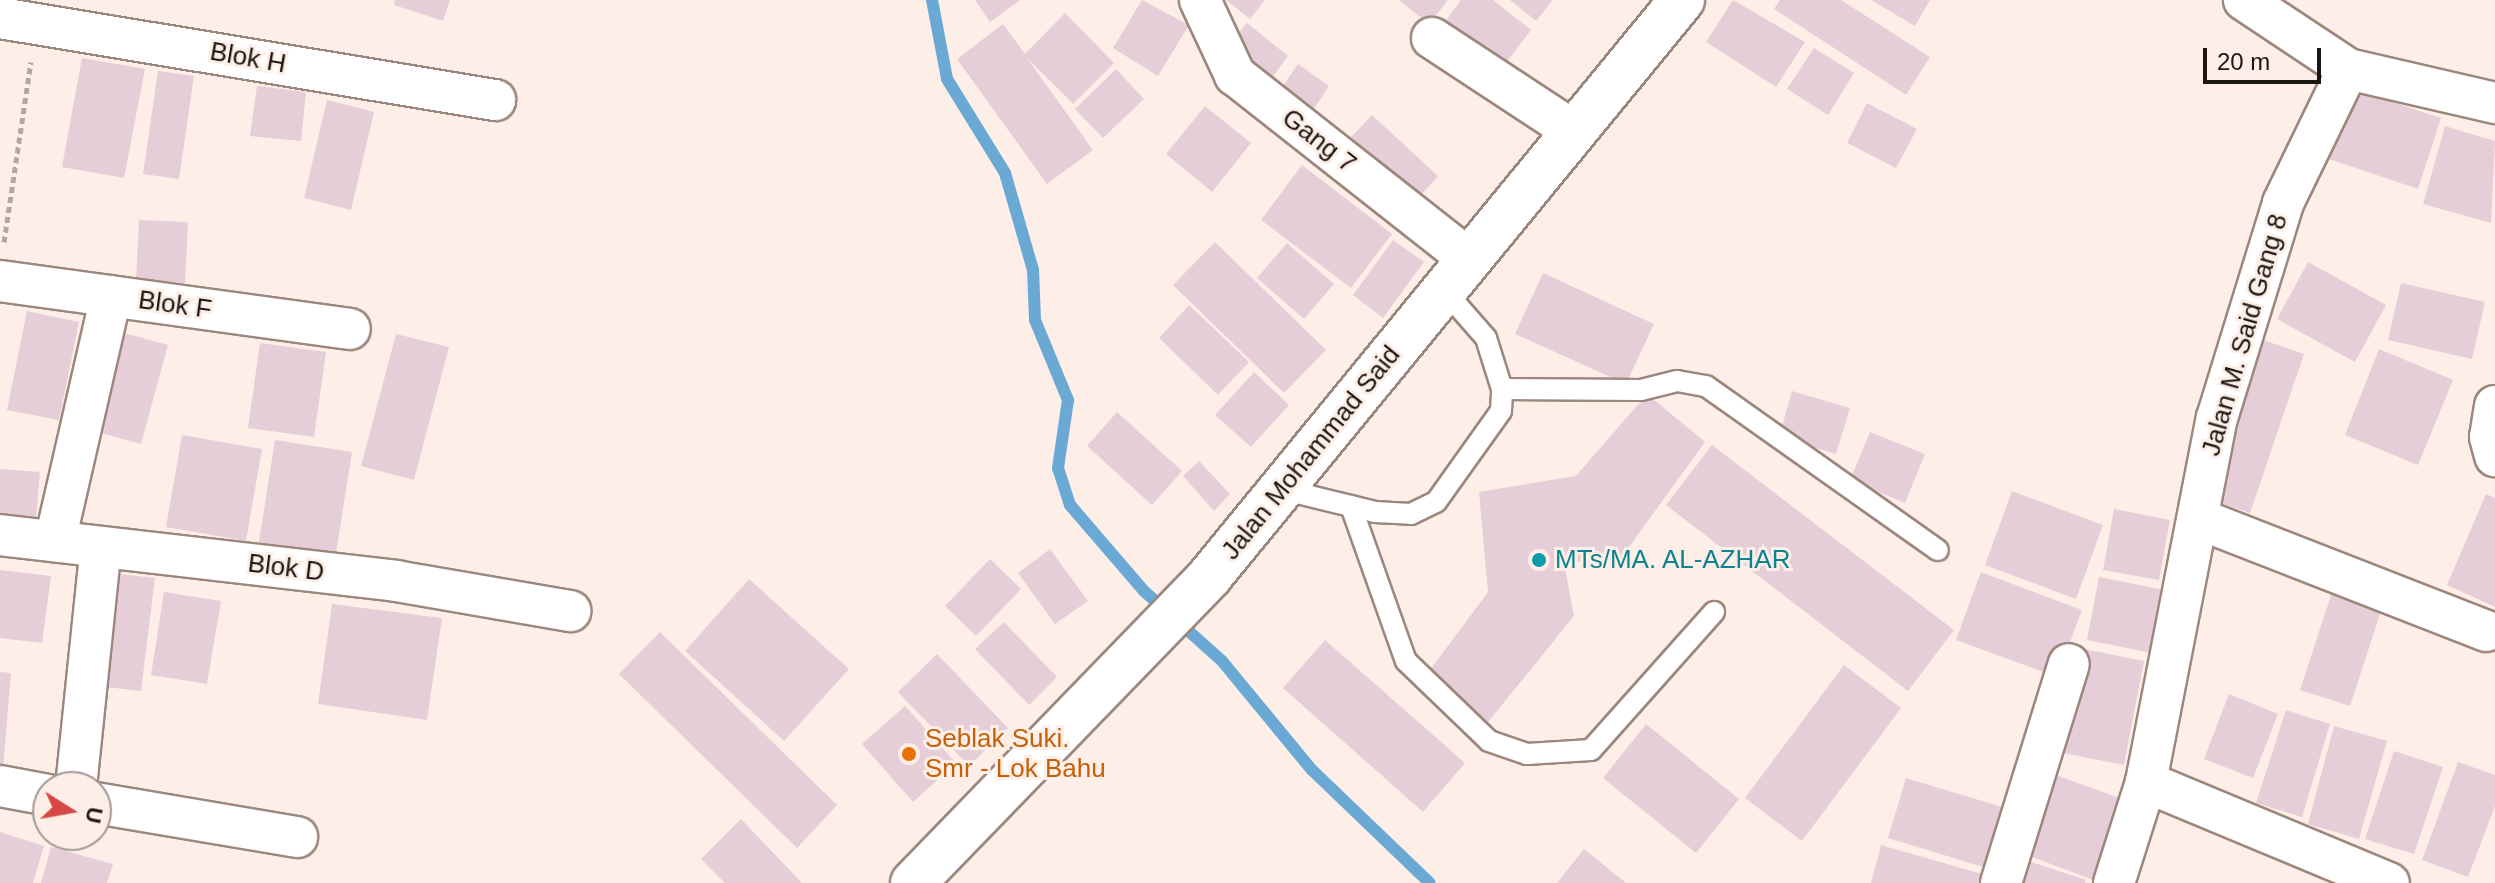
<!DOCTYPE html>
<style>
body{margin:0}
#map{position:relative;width:2495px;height:883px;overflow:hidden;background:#fdefe8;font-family:Arial,sans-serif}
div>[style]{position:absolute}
.stream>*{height:12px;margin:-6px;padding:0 6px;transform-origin:6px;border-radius:6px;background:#6ba9d5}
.building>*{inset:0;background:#e5ced7}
.path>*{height:5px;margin-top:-2.5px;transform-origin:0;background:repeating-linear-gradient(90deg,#b1a6a0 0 6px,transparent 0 10px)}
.roads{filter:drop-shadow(2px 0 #9c877d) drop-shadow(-2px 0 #9c877d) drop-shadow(0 2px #9c877d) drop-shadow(0 -2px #9c877d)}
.service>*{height:20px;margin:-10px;padding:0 10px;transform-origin:10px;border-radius:10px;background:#fff}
.minor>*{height:40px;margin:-20px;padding:0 20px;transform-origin:20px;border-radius:20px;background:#fff}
.tertiary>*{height:44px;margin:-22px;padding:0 22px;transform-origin:22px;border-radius:22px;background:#fff}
.dots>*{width:22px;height:22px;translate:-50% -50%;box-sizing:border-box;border:4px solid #fdefe8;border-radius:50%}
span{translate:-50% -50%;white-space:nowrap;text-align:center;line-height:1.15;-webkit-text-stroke:6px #fdefe8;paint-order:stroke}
.street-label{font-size:26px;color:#1c1511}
.culture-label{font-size:26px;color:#0d838f}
.left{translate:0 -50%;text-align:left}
.food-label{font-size:26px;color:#c56008}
.north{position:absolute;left:32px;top:771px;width:80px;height:80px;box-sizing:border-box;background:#fdefe8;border:2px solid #a39892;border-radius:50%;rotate:101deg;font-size:22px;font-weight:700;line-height:32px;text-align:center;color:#1c1511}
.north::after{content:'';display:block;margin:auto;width:28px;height:36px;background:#d64745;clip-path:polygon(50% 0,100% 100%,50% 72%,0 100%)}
.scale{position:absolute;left:2203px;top:48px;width:118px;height:36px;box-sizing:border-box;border:4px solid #1c1511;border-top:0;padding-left:10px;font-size:24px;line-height:28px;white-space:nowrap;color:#1c1511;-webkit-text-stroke:6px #fdefe8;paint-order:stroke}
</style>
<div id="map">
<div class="stream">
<div style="left:932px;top:0;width:80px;rotate:79.2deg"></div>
<div style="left:947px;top:79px;width:110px;rotate:58.3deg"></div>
<div style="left:1005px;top:173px;width:101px;rotate:73.9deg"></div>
<div style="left:1033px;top:270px;width:50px;rotate:87.7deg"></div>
<div style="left:1035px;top:320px;width:87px;rotate:67.6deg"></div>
<div style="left:1068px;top:400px;width:69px;rotate:98.4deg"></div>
<div style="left:1058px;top:468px;width:39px;rotate:72deg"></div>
<div style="left:1070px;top:505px;width:113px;rotate:49.3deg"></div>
<div style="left:1144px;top:591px;width:105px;rotate:41.9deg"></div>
<div style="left:1222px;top:661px;width:141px;rotate:50.5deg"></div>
<div style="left:1312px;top:770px;width:163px;rotate:43.8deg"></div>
</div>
<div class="building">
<div style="clip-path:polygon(395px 0,450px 0,443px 21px,394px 5px)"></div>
<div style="clip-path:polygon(975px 0,1020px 0,990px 22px)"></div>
<div style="clip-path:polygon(1142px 0,1189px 25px,1158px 76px,1113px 48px)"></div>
<div style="clip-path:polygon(1226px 0,1265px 0,1250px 19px)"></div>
<div style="clip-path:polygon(1399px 0,1448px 0,1429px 24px)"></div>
<div style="clip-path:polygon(1461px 0,1493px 0,1531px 30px,1497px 75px,1439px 30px)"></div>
<div style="clip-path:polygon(1510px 0,1553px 0,1536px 21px)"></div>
<div style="clip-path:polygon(1733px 0,1805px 42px,1776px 87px,1706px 42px)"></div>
<div style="clip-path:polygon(1780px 0,1841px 0,1930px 57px,1906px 95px,1774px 9px)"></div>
<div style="clip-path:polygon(1871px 0,1930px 0,1915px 26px)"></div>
<div style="clip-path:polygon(1065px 13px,1114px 63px,1073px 104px,1027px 58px,1093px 150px,1047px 184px,957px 59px,1003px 24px,1025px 54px)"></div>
<div style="clip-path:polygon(1247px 23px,1288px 56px,1271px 79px,1229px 45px)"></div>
<div style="clip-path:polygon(1814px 48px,1854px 73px,1828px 115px,1787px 89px)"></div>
<div style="clip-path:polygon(82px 58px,145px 69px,124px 178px,62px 167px)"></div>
<div style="clip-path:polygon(1298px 64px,1329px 86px,1306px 121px,1274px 99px)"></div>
<div style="clip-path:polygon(1116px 69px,1144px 99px,1103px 138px,1075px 109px)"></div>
<div style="clip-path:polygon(158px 71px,194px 76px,179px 179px,143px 174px)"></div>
<div style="clip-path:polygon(257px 86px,306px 92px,301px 141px,250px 136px)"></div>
<div style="clip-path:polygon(2349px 88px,2441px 118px,2418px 189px,2326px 158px)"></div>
<div style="clip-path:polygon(327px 100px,374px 112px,351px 210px,304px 198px)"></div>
<div style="clip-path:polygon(1867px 103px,1917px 129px,1896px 168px,1847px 143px)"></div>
<div style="clip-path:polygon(1205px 106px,1251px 143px,1212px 192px,1166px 154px)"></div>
<div style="clip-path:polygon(1372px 115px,1438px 176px,1410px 207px,1343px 146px)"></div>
<div style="clip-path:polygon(2445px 126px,2495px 141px,2491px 223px,2423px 204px)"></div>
<div style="clip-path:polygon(1302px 165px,1392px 234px,1351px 288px,1261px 220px)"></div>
<div style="clip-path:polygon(139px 220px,188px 222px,185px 283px,136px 280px)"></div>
<div style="clip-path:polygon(1393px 240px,1424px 262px,1383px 318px,1353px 295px)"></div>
<div style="clip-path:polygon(1215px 242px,1326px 350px,1284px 393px,1173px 285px)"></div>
<div style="clip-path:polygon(1287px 243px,1334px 284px,1304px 319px,1257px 278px)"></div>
<div style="clip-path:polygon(2308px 262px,2386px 305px,2355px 362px,2277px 319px)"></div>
<div style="clip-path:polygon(1543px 273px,1654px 324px,1626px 384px,1515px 334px)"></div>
<div style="clip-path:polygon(2401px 283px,2485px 302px,2472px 359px,2388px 340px)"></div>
<div style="clip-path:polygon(1189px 305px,1249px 362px,1218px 395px,1159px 338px)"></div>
<div style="clip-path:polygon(27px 311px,79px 322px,59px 420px,7px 410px)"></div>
<div style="clip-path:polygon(113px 330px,168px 345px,141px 444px,87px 429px)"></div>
<div style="clip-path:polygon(396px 334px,449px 347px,414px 480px,361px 466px)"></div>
<div style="clip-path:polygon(2263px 340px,2304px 354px,2250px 513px,2209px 499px)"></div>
<div style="clip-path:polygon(260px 343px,326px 352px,314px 437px,248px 428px)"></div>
<div style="clip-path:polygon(2379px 349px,2453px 380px,2418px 465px,2345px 435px)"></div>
<div style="clip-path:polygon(1254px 372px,1289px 405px,1251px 447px,1215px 415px)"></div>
<div style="clip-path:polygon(1792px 391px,1850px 408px,1836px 454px,1779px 437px)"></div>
<div style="clip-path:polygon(1647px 394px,1705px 442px,1621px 558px,1564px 563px,1574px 616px,1484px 727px,1424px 678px,1488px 592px,1479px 492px,1576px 476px)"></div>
<div style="clip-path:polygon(1117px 412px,1182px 471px,1152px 505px,1087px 446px)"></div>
<div style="clip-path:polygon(1870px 432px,1925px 454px,1905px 503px,1850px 480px)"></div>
<div style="clip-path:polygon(182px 435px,262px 449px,246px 541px,166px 527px)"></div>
<div style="clip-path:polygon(275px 440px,352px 452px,334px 566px,257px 554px)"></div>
<div style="clip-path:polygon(1712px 445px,1954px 630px,1908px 691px,1666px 505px)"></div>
<div style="clip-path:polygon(1199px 461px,1230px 494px,1214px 511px,1183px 476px)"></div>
<div style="clip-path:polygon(0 469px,40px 472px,36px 521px,0 517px)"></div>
<div style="clip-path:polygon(2012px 491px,2103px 525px,2076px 599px,1985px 565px)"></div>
<div style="clip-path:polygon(2486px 494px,2495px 498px,2495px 607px,2447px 585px)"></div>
<div style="clip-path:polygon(2114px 509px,2170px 520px,2159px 580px,2103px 570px)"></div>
<div style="clip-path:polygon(1050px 549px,1088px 601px,1055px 624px,1018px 573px)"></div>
<div style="clip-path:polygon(990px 559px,1021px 589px,976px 636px,945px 606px)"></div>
<div style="clip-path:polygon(0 570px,51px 576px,42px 643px,0 638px)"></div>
<div style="clip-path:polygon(102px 572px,155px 578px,141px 691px,88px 685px)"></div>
<div style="clip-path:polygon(1981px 572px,2082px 610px,2057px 677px,1956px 640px)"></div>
<div style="clip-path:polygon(2099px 577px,2175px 592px,2162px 655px,2087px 640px)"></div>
<div style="clip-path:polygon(749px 579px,849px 669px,784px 741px,685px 651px)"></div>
<div style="clip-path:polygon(2333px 589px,2383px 605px,2350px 706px,2300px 690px)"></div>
<div style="clip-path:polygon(164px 592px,221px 601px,207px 684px,151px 675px)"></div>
<div style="clip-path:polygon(332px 604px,442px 618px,427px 720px,318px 704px)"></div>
<div style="clip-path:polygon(1004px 622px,1057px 677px,1029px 705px,975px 649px)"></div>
<div style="clip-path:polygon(660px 632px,837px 805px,797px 848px,619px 674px)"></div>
<div style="clip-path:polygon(1325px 640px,1465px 763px,1423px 812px,1283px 688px)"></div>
<div style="clip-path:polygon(2084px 649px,2144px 661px,2124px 765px,2063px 753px)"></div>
<div style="clip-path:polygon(937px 654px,1008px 728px,969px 766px,898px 692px)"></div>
<div style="clip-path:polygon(1844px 665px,1901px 708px,1802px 841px,1745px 798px)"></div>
<div style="clip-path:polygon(0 672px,11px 673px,3px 770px,0 770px)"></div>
<div style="clip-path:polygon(2229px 694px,2278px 714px,2253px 778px,2204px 759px)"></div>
<div style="clip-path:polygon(905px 706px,956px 763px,913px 802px,862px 744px)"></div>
<div style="clip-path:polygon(2286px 710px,2330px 724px,2302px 817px,2256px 803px)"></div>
<div style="clip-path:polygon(1646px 724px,1739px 799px,1696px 853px,1603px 778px)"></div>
<div style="clip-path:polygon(2334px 726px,2387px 741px,2359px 839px,2308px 824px)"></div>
<div style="clip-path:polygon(2394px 751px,2443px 767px,2414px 854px,2365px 839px)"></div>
<div style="clip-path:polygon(2458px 762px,2495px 775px,2495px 806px,2468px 877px,2422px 860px)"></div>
<div style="clip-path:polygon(2050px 773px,2125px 800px,2096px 881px,2021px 853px)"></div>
<div style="clip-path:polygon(1906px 778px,2012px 810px,1993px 870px,1888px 838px)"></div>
<div style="clip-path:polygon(741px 819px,802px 883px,725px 883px,701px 859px)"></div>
<div style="clip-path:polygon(0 832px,44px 846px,33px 883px,0 883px)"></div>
<div style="clip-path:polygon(1881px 845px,1982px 874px,1980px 883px,1871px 883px)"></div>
<div style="clip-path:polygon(51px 847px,113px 864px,107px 883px,41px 883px)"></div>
<div style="clip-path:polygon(1584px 849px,1626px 883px,1557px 883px)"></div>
<div style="clip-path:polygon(2028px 861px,2086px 880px,2085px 883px,2022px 883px)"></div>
</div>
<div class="path">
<div style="left:4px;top:242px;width:182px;rotate:-81.5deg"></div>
</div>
<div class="roads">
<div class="service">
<div style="left:1502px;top:389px;width:139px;rotate:0.4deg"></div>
<div style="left:1641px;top:390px;width:37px;rotate:-14deg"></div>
<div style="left:1677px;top:381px;width:29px;rotate:10deg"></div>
<div style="left:1706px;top:386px;width:284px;rotate:35.3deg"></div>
<div style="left:1281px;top:489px;width:97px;rotate:13.7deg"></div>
<div style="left:1375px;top:512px;width:36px;rotate:3deg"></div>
<div style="left:1411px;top:514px;width:28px;rotate:-26deg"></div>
<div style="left:1436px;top:502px;width:112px;rotate:-54.5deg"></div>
<div style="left:1501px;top:411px;width:22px;rotate:-87deg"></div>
<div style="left:1502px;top:389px;width:53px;rotate:-107.4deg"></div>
<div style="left:1486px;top:338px;width:64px;rotate:-131.2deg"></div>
<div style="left:1351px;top:506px;width:164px;rotate:70.5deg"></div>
<div style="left:1406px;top:661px;width:115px;rotate:43.9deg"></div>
<div style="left:1489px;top:741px;width:40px;rotate:18.9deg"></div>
<div style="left:1527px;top:754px;width:64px;rotate:-3.6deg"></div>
<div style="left:1591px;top:750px;width:185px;rotate:-48.3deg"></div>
</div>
<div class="minor">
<div style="left:1200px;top:0;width:83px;rotate:65deg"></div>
<div style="left:1235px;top:75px;width:298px;rotate:38.2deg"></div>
<div style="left:0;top:18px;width:502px;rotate:9.41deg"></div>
<div style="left:1432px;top:38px;width:168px;rotate:33.3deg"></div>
<div style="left:2348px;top:69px;width:151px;rotate:13deg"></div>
<div style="left:0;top:281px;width:353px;rotate:7.8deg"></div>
<div style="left:2495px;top:406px;width:31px;rotate:99deg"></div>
<div style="left:2490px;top:437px;width:20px;rotate:75deg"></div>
<div style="left:2199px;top:519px;width:308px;rotate:21.3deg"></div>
<div style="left:0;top:535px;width:399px;rotate:6.6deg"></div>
<div style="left:396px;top:581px;width:177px;rotate:9.8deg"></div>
<div style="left:55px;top:541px;width:251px;rotate:-77.1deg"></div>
<div style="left:2146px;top:782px;width:371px;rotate:-79deg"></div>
<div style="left:2217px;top:418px;width:225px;rotate:-72.9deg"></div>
<div style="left:2283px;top:203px;width:149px;rotate:-64.1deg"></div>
<div style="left:2348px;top:69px;width:125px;rotate:-146.4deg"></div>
<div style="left:0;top:786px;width:49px;rotate:10.6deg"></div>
<div style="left:76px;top:787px;width:241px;rotate:-84.1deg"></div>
<div style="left:96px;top:803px;width:204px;rotate:9.6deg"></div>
<div style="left:2001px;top:883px;width:229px;rotate:-72.8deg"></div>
<div style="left:2114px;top:883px;width:106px;rotate:-72.4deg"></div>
<div style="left:2146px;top:782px;width:263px;rotate:22.6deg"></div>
</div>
<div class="tertiary">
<div style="left:913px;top:883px;width:427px;rotate:-45.9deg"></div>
<div style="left:1210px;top:576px;width:745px;rotate:-50.67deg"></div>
</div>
</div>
<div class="dots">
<div style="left:1539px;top:560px;background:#0f9aa8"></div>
<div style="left:909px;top:754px;background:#e8710a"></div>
</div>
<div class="street-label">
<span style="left:248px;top:58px;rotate:10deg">Blok H</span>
<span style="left:1319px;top:141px;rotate:38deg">Gang 7</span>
<span style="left:175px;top:305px;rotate:8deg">Blok F</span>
<span style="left:2245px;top:335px;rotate:-74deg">Jalan M. Said Gang 8</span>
<span style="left:1311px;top:453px;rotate:-51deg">Jalan Mohammad Said</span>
<span style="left:286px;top:568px;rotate:7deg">Blok D</span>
</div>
<div class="culture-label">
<span class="left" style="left:1555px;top:560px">MTs/MA. AL-AZHAR</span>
</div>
<div class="food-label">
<span class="left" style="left:925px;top:754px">Seblak Suki.<br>Smr - Lok Bahu</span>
</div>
<div class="north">U</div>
<div class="scale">20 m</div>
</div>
